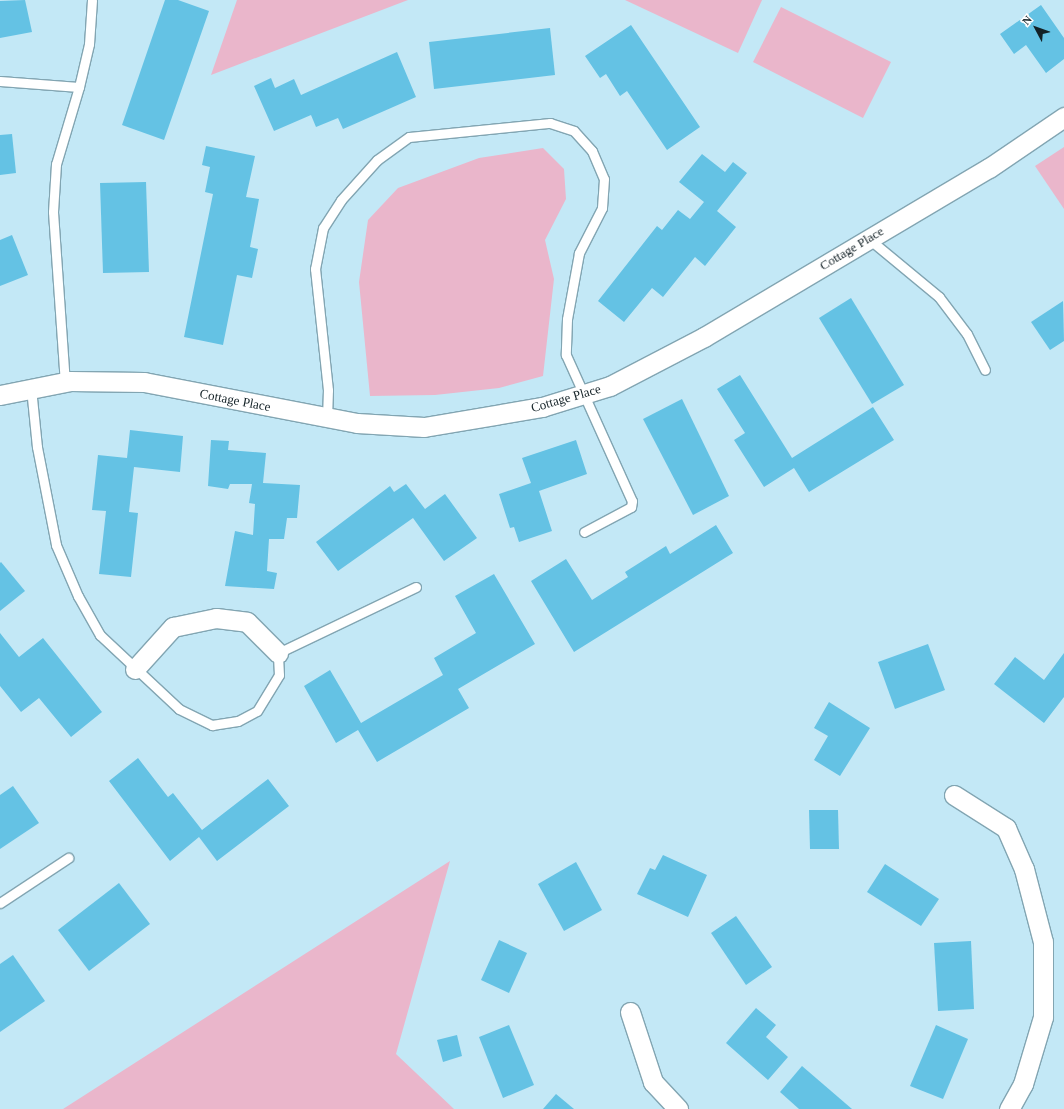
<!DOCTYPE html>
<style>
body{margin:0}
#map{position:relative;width:1064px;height:1109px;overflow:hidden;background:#c3e8f6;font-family:"Times New Roman",serif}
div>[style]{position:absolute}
.green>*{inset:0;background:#eab6cb}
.building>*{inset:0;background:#64c2e4}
.roads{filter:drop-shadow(1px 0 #82a5b2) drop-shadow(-1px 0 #82a5b2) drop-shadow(0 1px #82a5b2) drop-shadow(0 -1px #82a5b2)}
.lane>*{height:9px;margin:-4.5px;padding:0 4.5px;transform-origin:4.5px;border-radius:4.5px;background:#fff}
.street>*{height:19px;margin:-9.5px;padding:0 9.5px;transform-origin:9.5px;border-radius:9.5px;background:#fff}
span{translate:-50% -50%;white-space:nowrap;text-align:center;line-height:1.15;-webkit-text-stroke:3px #fff;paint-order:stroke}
.street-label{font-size:13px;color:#132126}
.north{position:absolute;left:1016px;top:8px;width:40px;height:40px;-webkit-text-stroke:3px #fff;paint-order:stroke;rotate:311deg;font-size:11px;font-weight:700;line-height:16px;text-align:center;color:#132126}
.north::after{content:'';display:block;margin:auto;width:14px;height:18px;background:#132126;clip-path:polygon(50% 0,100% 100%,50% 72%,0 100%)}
</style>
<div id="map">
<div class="green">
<div style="clip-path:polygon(237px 0,408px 0,211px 75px)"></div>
<div style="clip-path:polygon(625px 0,762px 0,738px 53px)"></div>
<div style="clip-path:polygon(781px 7px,891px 62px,863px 118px,753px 62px)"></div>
<div style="clip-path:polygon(1064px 147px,1064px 209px,1035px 166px)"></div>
<div style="clip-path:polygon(543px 148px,564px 169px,566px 199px,545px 240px,554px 279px,543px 376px,499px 388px,435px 395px,370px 396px,359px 282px,368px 220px,398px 188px,479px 158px)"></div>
<div style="clip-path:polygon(450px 861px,396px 1054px,454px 1109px,63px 1109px)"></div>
</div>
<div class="building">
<div style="clip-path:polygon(25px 0,32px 32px,0 38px,0 1px)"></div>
<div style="clip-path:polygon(165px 0,178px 0,209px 11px,164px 140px,122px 125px)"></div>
<div style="clip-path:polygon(1041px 5px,1064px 38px,1064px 59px,1046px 73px,1026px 45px,1014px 54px,1000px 34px)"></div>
<div style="clip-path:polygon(631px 25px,700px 127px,667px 150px,627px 91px,620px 96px,606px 74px,600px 78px,585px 56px)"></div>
<div style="clip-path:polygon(550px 28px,555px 75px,434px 89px,429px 42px)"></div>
<div style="clip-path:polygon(397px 52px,416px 97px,343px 129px,338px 118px,316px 127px,311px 115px,274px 131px,254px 86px,271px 78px,275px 88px,294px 79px,301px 95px)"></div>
<div style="clip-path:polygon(12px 134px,16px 173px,0 175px,0 135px)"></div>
<div style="clip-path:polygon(206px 146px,255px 156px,246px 197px,259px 199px,250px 247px,258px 249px,252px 278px,237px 275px,223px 345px,184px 337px,213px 194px,205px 192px,210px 167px,202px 165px)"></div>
<div style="clip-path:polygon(702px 154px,725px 172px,733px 162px,747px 173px,717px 211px,736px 227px,705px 266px,695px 257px,663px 297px,652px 288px,624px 322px,598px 301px,657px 226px,662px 230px,678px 210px,690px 219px,704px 202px,679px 182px)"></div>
<div style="clip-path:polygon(146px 182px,149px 272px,103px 273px,100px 183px)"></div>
<div style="clip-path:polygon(12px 235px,28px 275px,0 286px,0 240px)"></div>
<div style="clip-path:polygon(851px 298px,904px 385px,872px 404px,819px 318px)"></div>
<div style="clip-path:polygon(1063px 301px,1064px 341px,1050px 350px,1031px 322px)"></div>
<div style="clip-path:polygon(740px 375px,792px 458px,873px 407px,894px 440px,809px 492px,794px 468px,764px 487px,734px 440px,745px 433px,717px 389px)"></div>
<div style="clip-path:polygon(682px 399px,729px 496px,693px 515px,643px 419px)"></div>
<div style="clip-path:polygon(130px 430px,183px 436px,180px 472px,134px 467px,129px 512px,138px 513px,131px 577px,99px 574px,106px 511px,92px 510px,98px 455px,127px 458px)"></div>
<div style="clip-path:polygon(211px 440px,229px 441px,228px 450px,266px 453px,263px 483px,300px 485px,297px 518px,287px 518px,284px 539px,269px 539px,267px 571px,277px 573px,274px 589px,225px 586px,235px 531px,253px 535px,255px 504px,249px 503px,252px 484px,230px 484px,228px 489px,208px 486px)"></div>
<div style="clip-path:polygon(576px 440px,587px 474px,539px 491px,552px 531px,519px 542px,514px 527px,510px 528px,499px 494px,531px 483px,522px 458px)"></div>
<div style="clip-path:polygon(406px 484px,425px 509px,445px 494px,477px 538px,444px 561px,413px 518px,338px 571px,316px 542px,390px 486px,394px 492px)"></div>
<div style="clip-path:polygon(716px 525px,733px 553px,574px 652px,531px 581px,566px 559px,592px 600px,628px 577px,625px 572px,666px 546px,670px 554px)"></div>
<div style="clip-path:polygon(1px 562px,25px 591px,0 611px,0 563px)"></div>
<div style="clip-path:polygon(494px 574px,535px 644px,458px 689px,469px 708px,377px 762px,358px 730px,336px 743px,304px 686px,330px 670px,361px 723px,443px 675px,434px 658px,476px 633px,455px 596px)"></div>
<div style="clip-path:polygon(0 633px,19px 657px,43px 638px,102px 712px,71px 737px,39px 698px,21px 712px,0 686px)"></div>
<div style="clip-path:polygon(928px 644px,945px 690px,895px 709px,878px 662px)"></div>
<div style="clip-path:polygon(1064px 653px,1064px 697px,1044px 723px,994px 684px,1015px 657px,1044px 680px)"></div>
<div style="clip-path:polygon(829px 702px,870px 728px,840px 776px,814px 760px,828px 736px,814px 728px)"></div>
<div style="clip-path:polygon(138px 758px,168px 797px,173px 793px,202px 830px,268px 779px,289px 806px,217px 861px,199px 837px,170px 861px,109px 781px)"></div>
<div style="clip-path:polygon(13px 786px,39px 823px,0 849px,0 795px)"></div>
<div style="clip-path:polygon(809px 810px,838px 810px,839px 849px,810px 849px)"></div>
<div style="clip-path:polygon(663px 855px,707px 875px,688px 917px,637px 894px,650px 868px,655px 870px)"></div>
<div style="clip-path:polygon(576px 862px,602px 910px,564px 931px,538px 884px)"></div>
<div style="clip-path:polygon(885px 864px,939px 899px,921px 926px,867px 892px)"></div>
<div style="clip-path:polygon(119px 883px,150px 924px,89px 971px,58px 930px)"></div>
<div style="clip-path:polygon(736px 916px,772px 967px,746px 985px,711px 933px)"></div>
<div style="clip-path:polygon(499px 940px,527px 953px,509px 993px,481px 980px)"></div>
<div style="clip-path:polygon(971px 941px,974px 1009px,938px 1011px,934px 943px)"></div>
<div style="clip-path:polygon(13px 955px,45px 1001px,0 1032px,0 964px)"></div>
<div style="clip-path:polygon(756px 1008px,776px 1025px,766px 1037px,788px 1057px,768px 1080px,726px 1043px)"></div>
<div style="clip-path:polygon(509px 1025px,534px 1085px,503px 1098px,479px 1037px)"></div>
<div style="clip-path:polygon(936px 1025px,968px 1039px,943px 1099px,910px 1086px)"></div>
<div style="clip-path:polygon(457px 1035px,462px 1056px,443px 1062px,437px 1040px)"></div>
<div style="clip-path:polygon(802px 1066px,852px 1109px,799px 1109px,780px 1092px)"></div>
<div style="clip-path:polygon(556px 1094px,574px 1109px,543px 1109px)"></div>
</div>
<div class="roads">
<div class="lane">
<div style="left:0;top:81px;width:79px;rotate:4.3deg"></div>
<div style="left:79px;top:87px;width:80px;rotate:106.6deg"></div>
<div style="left:56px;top:164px;width:48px;rotate:93.6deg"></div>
<div style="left:53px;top:212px;width:170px;rotate:86deg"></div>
<div style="left:79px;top:87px;width:44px;rotate:-76.9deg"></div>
<div style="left:89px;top:44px;width:44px;rotate:-86.1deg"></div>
<div style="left:869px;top:239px;width:91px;rotate:39.6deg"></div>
<div style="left:939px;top:297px;width:46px;rotate:52.9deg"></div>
<div style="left:967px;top:334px;width:40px;rotate:63.4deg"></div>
<div style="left:31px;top:388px;width:59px;rotate:84.2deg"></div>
<div style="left:37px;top:447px;width:100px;rotate:79deg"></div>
<div style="left:56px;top:545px;width:56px;rotate:66.7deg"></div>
<div style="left:78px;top:596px;width:45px;rotate:60.6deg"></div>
<div style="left:100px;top:635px;width:108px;rotate:43.1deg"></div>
<div style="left:179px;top:709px;width:37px;rotate:26deg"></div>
<div style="left:212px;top:725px;width:26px;rotate:-9deg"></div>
<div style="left:238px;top:721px;width:21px;rotate:-28deg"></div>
<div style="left:257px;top:711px;width:42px;rotate:-58.6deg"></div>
<div style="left:279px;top:675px;width:22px;rotate:-93deg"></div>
<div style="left:278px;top:653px;width:153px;rotate:-25.6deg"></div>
<div style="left:327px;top:418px;width:28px;rotate:-88deg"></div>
<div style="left:328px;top:390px;width:122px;rotate:-96.1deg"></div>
<div style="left:315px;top:269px;width:42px;rotate:-79deg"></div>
<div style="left:323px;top:228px;width:33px;rotate:-57deg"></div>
<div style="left:341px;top:200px;width:54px;rotate:-48deg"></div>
<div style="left:377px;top:160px;width:39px;rotate:-36deg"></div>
<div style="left:409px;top:137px;width:142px;rotate:-5.7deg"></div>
<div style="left:550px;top:123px;width:25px;rotate:18deg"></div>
<div style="left:574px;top:131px;width:27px;rotate:48deg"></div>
<div style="left:592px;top:151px;width:30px;rotate:67deg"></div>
<div style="left:604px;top:179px;width:29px;rotate:94deg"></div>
<div style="left:602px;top:208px;width:51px;rotate:117.1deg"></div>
<div style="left:579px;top:253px;width:67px;rotate:100.3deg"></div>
<div style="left:567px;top:319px;width:36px;rotate:92deg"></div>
<div style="left:566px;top:355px;width:160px;rotate:65.7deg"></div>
<div style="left:632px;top:501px;width:6px;rotate:99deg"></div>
<div style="left:631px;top:507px;width:53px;rotate:152deg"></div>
<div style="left:0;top:903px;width:82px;rotate:-33.5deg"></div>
</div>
<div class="street">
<div style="left:0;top:395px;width:71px;rotate:-11.3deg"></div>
<div style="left:70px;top:381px;width:74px;rotate:0.8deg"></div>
<div style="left:144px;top:382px;width:217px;rotate:10.9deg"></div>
<div style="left:357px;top:423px;width:67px;rotate:3.4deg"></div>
<div style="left:424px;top:427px;width:120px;rotate:-9.6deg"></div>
<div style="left:542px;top:407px;width:71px;rotate:-17.2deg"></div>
<div style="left:610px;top:386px;width:106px;rotate:-27.5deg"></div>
<div style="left:704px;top:337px;width:331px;rotate:-30.7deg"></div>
<div style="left:989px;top:168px;width:91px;rotate:-34.2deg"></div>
<div style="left:135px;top:669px;width:57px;rotate:-47.9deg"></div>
<div style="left:173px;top:627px;width:44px;rotate:-11.8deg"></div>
<div style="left:216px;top:618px;width:31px;rotate:7deg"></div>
<div style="left:247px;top:622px;width:44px;rotate:45deg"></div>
<div style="left:954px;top:795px;width:62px;rotate:32.4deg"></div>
<div style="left:1006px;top:828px;width:45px;rotate:66.3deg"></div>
<div style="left:1024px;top:869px;width:75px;rotate:75.4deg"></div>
<div style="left:1043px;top:942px;width:75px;rotate:90deg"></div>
<div style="left:1043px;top:1017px;width:70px;rotate:106.6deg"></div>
<div style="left:1023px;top:1084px;width:29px;rotate:119deg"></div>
<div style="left:630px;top:1012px;width:74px;rotate:71.8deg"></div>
<div style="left:653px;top:1082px;width:37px;rotate:47deg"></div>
</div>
</div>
<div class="street-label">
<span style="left:852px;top:249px;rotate:-31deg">Cottage Place</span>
<span style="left:566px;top:399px;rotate:-16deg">Cottage Place</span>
<span style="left:235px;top:401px;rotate:11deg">Cottage Place</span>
</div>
<div class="north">N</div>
</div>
